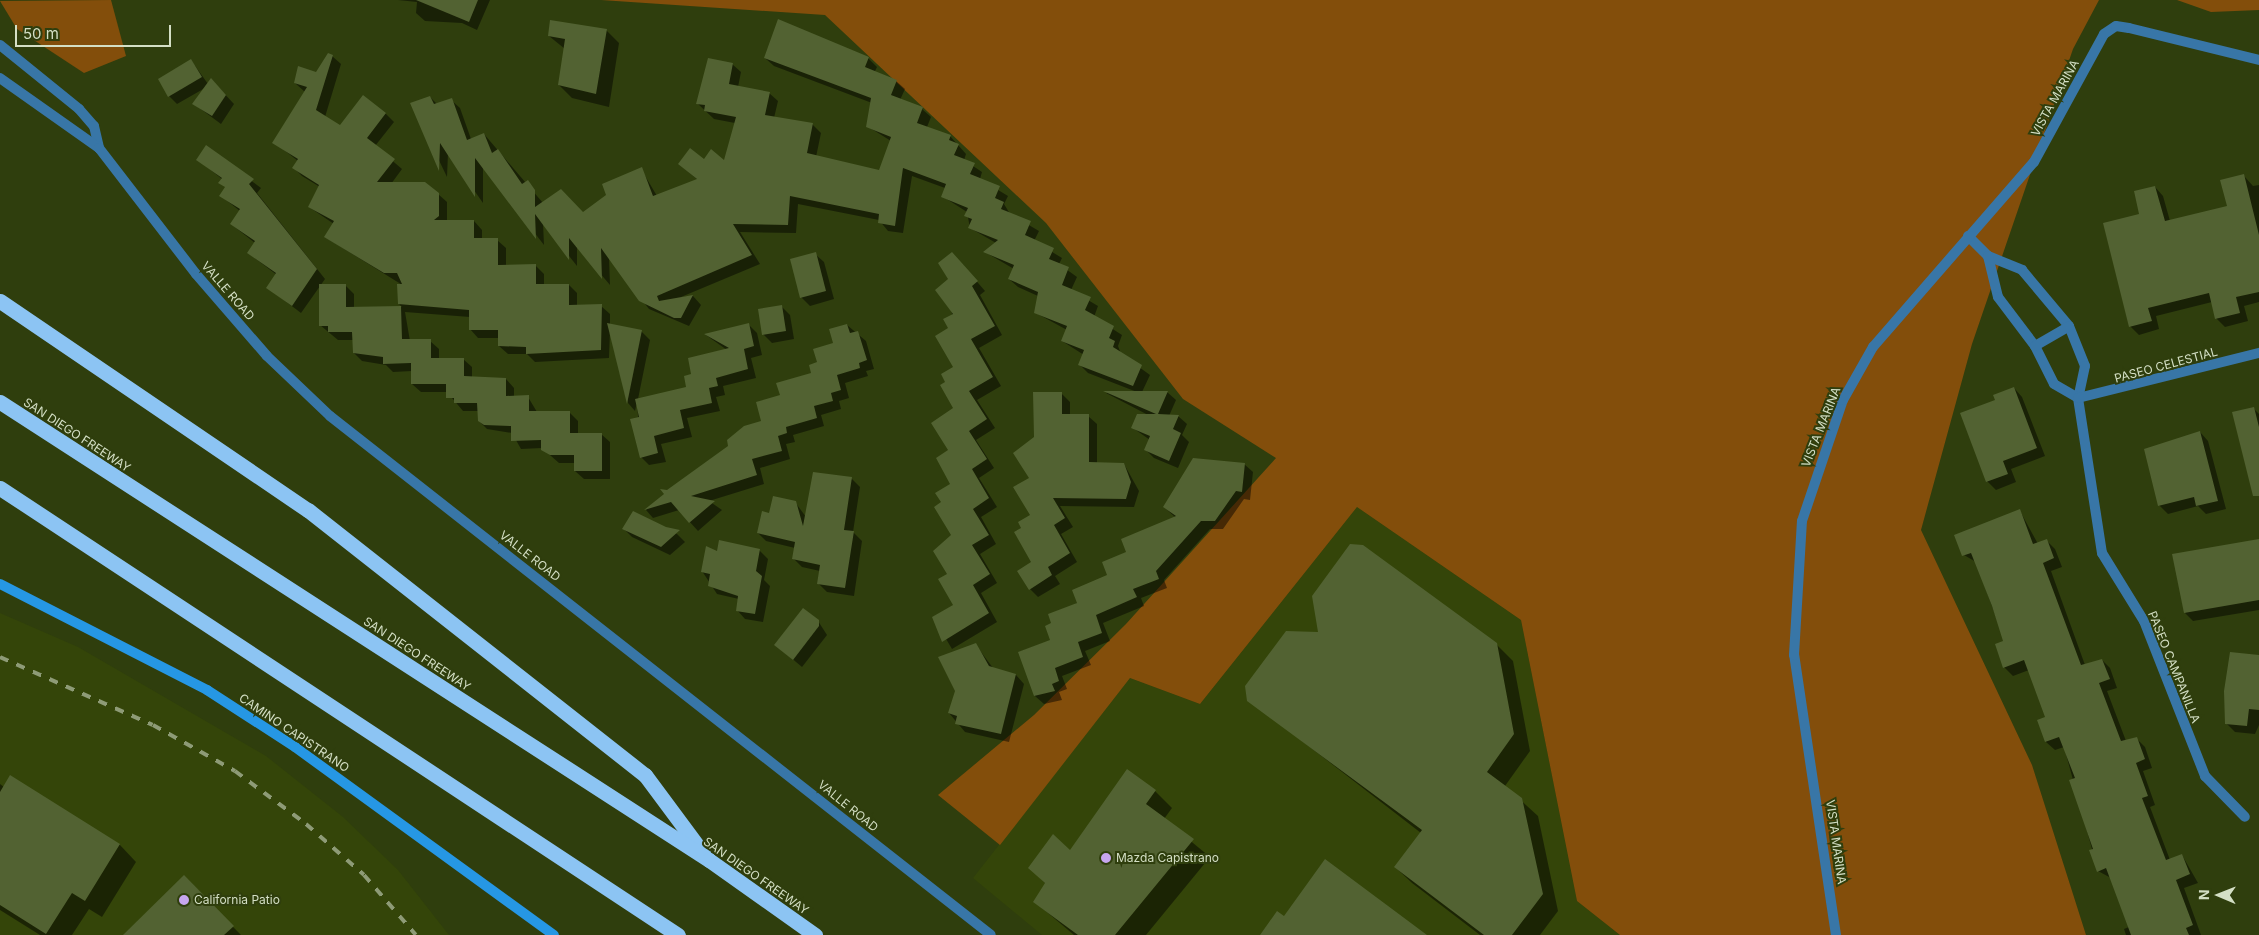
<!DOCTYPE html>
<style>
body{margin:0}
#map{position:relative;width:2259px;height:935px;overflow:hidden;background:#2f3e0d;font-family:Inter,sans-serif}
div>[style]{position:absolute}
.built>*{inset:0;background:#344509}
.green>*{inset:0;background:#834e0b}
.shadow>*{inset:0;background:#0007}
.building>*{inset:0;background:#526232}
.minor>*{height:10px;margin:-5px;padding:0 5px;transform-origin:5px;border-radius:5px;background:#3876a7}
.tertiary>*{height:10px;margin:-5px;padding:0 5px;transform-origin:5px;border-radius:5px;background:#3876a7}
.secondary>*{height:10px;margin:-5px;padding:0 5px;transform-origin:5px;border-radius:5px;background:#2697e4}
.motorway>*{height:15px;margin:-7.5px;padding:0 7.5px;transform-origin:7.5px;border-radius:7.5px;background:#8cc4f3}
.rail>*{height:4px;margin-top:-2px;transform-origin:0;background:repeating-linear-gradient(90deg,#8e9b77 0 9px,transparent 0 18px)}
.dots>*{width:14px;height:14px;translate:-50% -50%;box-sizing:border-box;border:2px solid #2f3e0d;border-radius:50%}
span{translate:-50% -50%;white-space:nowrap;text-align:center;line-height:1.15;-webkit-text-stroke:4px #2f3e0d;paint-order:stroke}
.street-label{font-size:12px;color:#d4dfc5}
.poi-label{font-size:12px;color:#d4dfc5}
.left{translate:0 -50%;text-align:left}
.north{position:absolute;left:2194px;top:870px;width:50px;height:50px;-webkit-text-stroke:4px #2f3e0d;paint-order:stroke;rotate:271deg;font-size:14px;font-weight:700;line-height:20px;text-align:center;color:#d4dfc5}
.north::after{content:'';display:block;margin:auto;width:18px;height:22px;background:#d4dfc5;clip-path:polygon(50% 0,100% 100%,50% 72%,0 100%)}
.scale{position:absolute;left:15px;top:25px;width:156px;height:22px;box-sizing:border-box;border:2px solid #d4dfc5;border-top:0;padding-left:6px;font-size:15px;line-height:18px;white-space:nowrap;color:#d4dfc5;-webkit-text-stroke:4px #2f3e0d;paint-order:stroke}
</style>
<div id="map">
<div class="built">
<div style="clip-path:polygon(1357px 507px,1521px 620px,1577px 901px,1620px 935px,1042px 935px,973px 878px,1130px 678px,1200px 704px)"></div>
<div style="clip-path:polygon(0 613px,78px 647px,266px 756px,343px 817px,398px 870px,449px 935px,0 935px)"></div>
</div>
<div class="green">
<div style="clip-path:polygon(111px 0,126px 56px,84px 73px,17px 29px,0 1px)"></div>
<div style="clip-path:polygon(601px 0,2099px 0,2073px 49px,1972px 344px,1921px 530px,2032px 765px,2086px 935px,1620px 935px,1577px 901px,1521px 620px,1357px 507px,1200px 704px,1130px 678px,1000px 845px,938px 795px,1034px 715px,1126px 624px,1276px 458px,1183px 399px,1046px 223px,825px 15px)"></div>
<div style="clip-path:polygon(2177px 0,2259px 0,2259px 10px,2211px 12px)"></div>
</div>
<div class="shadow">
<div style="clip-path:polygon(398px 0,490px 0,477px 30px,462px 23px,425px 21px,416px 13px,417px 2px)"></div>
<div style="clip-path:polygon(606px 30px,619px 43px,609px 107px,572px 98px,559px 85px,565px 49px,549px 36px)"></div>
<div style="clip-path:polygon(332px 56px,341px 64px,325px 117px,340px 127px,363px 97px,386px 114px,394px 122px,375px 146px,402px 169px,391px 184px,438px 194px,447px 202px,447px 221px,474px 221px,482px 230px,482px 240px,497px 240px,506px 248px,506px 266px,535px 265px,544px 274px,544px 285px,569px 285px,577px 293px,577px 306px,601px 306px,610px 314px,610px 325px,641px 331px,650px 340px,638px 399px,688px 388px,693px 375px,727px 350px,706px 335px,748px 324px,757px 333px,762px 355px,751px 358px,756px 378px,723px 386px,725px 395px,716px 397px,720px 411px,687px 418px,692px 437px,661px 444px,666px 462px,649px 465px,641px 457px,637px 402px,635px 411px,628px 403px,610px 331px,609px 358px,535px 362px,527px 354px,508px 354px,499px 346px,499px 338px,478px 338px,470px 329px,470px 317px,405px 312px,410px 341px,430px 341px,439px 349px,439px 359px,463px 359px,472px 367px,472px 377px,506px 379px,514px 388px,514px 397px,528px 397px,537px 412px,570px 413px,578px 421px,578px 434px,601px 434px,610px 442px,610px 479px,584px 479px,575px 471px,575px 463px,559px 463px,542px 448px,521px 449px,512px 433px,487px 429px,479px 421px,479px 411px,463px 411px,447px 392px,421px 392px,412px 384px,412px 371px,393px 372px,386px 365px,362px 361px,354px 353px,354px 340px,338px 340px,320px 325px,345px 285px,354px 294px,354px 308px,402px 307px,399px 304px,404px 286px,325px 237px,334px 224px,309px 207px,320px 187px,302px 176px,294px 168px,298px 161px,274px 142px,305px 92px,295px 83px,317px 73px)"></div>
<div style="clip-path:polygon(765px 58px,868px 58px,877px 67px,874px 73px,896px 81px,905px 89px,900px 100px,922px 109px,931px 117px,927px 127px,950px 136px,966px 154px,964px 160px,982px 172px,980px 179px,1008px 196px,1004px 204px,1010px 214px,1039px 231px,1034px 241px,1062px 258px,1059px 264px,1077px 277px,1071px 290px,1098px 306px,1094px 317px,1122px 335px,1118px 346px,1121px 354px,1150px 375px,1142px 392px,1167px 392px,1176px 400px,1169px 416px,1178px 416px,1187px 424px,1182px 435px,1189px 442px,1178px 468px,1154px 458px,1145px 449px,1150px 440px,1133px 428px,1150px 416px,1106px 393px,1137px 392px,1088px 373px,1080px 365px,1084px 355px,1062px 341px,1067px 330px,1036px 313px,1038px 296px,1018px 287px,1009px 279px,1014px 269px,985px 252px,996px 243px,970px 228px,967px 212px,942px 196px,945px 188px,912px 176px,903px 233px,888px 231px,879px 220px,798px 204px,796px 233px,740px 232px,760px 264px,681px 297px,693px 296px,701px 305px,689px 326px,649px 309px,609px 257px,610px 285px,577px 246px,577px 266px,543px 223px,544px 245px,483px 166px,483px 203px,448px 153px,447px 177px,412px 104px,430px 97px,437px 104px,451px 100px,460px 108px,471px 139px,484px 134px,543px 203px,583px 214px,641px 169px,657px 196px,698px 180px,679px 164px,725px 162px,735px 123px,714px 119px,697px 103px,732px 64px,741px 72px,738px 87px,769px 93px,778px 101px,774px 118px,812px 124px,821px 133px,816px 157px,880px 171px,891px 141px,867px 126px,872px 103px,774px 66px)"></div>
<div style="clip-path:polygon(191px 60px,208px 84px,219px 88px,234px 104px,221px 124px,194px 104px,205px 88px,177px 104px,169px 96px)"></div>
<div style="clip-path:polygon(206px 147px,261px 188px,257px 193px,325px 279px,301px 313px,268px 288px,277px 275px,248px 253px,255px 243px,231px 224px,240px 211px,221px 196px,226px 188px,222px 179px,197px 159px)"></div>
<div style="clip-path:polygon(2244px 176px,2253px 186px,2259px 185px,2259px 302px,2244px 306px,2248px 321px,2225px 327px,2216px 318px,2212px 302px,2156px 316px,2159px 329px,2139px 335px,2130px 326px,2141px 215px,2155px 187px,2163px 196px,2170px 221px,2228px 207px)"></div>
<div style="clip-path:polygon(815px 254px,824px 262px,834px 299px,810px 306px,801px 297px)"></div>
<div style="clip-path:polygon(960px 262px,985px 291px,980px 295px,1002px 335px,979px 348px,1001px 386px,977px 400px,995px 428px,976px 440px,994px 468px,979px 478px,997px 507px,981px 517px,996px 544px,980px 554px,997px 583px,981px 593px,997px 622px,952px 649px,933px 617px,954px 605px,949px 574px,952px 535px,942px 503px,951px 485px,955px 409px,947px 383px,955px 368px,950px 280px)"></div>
<div style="clip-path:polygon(782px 307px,790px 315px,794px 339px,772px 343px,763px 334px)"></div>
<div style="clip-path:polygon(847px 325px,866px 341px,874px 369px,866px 371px,868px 376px,845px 383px,849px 398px,839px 401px,841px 409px,821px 415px,824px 426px,793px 435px,795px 442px,786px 444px,790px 459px,760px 468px,764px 484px,709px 501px,722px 510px,698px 531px,679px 510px,653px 518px,646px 510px,763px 422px,781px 396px,812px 374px)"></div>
<div style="clip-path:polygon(2014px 388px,2022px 397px,2045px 456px,2011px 469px,2016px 482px,1996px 490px,1987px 481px,1997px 401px)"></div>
<div style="clip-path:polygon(1061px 393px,1070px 402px,1070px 415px,1088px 416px,1097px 424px,1097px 463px,1124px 464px,1139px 491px,1134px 507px,1060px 506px,1073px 527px,1061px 534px,1077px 562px,1055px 576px,1060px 584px,1038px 597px,1030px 589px,1033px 563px,1023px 528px,1031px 515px,1035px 438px)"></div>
<div style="clip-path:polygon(2253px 408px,2259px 414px,2259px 488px)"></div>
<div style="clip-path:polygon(2200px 432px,2208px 441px,2226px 509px,2206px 514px,2198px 506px,2168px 514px,2159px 505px)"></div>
<div style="clip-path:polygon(1244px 464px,1253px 472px,1250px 500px,1244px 499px,1223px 529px,1210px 529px,1164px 580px,1167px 588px,1141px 598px,1144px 606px,1103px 623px,1110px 641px,1085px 651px,1091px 665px,1062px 676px,1067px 689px,1059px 692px,1062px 700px,1044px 704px,1035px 696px,1019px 652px,1052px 640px,1053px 623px,1109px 576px,1128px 552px,1176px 518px,1164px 507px)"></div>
<div style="clip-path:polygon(852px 479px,860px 487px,853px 532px,862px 541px,854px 596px,827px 592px,818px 583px,820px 571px,802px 567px,793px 558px,795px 548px,766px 541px,758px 533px,770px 514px,795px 502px,806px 517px)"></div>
<div style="clip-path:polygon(2020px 511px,2038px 544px,2046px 540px,2055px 549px,2062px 567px,2051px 571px,2085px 665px,2102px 660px,2110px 668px,2117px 688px,2107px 691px,2126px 741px,2136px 738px,2145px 747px,2152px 768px,2143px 771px,2155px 805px,2150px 807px,2170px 860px,2182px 855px,2198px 883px,2184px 888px,2201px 935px,2126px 935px,2124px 929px,2129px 927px,2111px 878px,2098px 871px,2064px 747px,2055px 750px,2046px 742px,2038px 721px,2047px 717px,2029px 670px,2013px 676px,2004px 667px,2005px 642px,1976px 562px,1964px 555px)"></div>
<div style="clip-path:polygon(633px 513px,677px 534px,685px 542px,670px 555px,632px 537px,624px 529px)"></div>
<div style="clip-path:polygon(2259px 540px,2259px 610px,2193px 621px,2185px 613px)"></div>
<div style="clip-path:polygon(759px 550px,768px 559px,764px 580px,770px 586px,763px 622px,745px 619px,737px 610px,739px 599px,717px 594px,702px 571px,718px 553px)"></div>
<div style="clip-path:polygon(818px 621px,827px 635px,802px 667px,776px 645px)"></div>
<div style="clip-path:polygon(975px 644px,993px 668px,1016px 675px,1024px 684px,1009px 742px,965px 732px,949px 713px)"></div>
<div style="clip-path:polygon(1496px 644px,1513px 661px,1530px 751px,1505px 786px,1538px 816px,1558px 911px,1540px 935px,1480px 935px,1412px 883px,1395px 867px,1421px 833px,1249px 700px)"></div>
<div style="clip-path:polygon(2259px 656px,2259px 725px,2255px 734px,2235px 732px,2227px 724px)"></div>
<div style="clip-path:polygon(11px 777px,120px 845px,136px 862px,102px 917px,89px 909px,72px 935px,40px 935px,0 910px,0 784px,4px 787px)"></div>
<div style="clip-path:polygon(1155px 791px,1172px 808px,1164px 819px,1210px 857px,1146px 935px,1074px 935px,1035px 902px,1046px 884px,1029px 867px,1071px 852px)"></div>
<div style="clip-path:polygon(184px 877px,241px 935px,125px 935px)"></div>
</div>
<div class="building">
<div style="clip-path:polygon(416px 0,478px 0,469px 22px)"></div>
<div style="clip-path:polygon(778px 19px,869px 57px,865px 67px,897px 80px,891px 95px,923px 107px,917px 123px,951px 135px,949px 140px,959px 144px,954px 155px,975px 163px,970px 174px,1000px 186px,995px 198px,1004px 202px,1001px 209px,1031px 221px,1025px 235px,1054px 248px,1049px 259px,1069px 267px,1062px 285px,1091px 297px,1085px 310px,1114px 326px,1109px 338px,1115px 341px,1113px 347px,1142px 365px,1133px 386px,1078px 365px,1084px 350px,1061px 341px,1067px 326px,1034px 313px,1038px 292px,1008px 279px,1014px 265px,983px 252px,998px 240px,968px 228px,972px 219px,964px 216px,968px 208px,941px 197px,946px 184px,903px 168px,895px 226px,878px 223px,879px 214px,790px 196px,788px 225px,733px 224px,752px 255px,657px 296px,659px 301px,693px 295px,681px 318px,674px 318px,639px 301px,601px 248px,602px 279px,569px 238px,569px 260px,535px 214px,536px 239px,475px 158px,475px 197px,440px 143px,439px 171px,410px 103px,430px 96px,434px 104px,452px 98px,467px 140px,484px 133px,492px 153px,498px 149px,522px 184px,528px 180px,535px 190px,535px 207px,561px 189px,583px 212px,606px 195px,602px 184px,642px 167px,653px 196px,697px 179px,678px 164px,690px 148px,704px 159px,711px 149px,724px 160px,736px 117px,704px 111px,705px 105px,696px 104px,708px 58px,733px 63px,729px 84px,770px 92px,765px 115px,813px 123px,807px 153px,879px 170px,891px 137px,866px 127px,871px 98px,764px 58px)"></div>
<div style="clip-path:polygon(550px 20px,607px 29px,596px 94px,558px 85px,565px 39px,548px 36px)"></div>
<div style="clip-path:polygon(328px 53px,333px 55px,316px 110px,340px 125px,363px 95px,386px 113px,367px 138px,395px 159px,377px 182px,425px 182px,439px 193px,439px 216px,434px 220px,474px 220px,474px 238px,498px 238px,498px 265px,536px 264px,536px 284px,569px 284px,569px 305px,602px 304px,601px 350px,526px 354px,526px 347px,498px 346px,498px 330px,469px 330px,469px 310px,398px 304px,397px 284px,402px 284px,397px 273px,384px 273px,324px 237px,334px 221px,308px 207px,319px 185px,292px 168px,298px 159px,272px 143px,307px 87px,294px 83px,298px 66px,316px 72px)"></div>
<div style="clip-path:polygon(191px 59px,202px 77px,168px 97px,158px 79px)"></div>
<div style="clip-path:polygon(211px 78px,226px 95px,212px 116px,192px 104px)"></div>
<div style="clip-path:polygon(206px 145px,254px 179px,249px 184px,317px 269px,292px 306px,266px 288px,276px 273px,247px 253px,255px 241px,230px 224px,240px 209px,219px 196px,225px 187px,218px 183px,222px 178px,196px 160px)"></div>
<div style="clip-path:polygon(2244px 174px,2259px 235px,2259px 292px,2236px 297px,2240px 313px,2215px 319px,2209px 293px,2148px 308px,2152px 321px,2129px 327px,2103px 223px,2139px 214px,2134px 191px,2155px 186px,2165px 221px,2227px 206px,2220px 180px)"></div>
<div style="clip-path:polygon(816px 252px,826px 291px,800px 298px,790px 259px)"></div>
<div style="clip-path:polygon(952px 252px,978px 281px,972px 286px,995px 326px,971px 339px,993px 377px,969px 391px,987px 419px,969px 431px,987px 459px,972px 469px,989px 498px,973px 509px,989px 535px,972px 545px,990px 574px,973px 585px,989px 613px,942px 642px,932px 617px,953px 605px,938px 579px,947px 574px,933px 551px,951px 535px,934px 507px,941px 502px,935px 493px,950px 484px,936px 458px,948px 450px,931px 423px,953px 408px,940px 385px,945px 382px,941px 374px,953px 367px,935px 336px,948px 328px,943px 319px,953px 314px,935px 290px,948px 279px,938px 263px)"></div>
<div style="clip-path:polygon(319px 284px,346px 284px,346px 307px,401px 306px,402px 339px,431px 339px,431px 358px,464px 358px,464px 376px,506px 378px,506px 396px,529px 395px,529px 411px,570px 411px,570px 433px,602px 433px,602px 471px,574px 471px,574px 455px,550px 455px,541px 450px,541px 440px,511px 441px,511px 426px,484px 425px,478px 421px,477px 403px,454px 403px,454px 398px,446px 398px,446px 384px,411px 384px,411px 363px,383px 364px,383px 357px,353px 353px,352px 332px,328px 332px,328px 326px,319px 326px)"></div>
<div style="clip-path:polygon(782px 305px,786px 331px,762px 335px,758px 309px)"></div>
<div style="clip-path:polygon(607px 323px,642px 330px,627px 404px)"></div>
<div style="clip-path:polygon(749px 323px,754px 346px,744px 349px,748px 369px,716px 378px,718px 386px,709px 388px,712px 403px,680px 410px,684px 428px,654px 436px,658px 453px,640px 458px,630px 419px,639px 417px,635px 399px,686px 387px,684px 376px,691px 374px,688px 358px,729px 348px,704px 334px)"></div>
<div style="clip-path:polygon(847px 324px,850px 333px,858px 331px,867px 360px,859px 363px,860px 368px,837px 375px,841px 390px,831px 393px,833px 401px,814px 406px,817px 418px,786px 427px,787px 433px,778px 436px,782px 451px,752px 459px,757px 475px,691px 496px,715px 501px,689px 523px,671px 502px,644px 510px,664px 494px,660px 489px,667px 490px,728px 446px,727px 440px,744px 426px,761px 421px,756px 402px,780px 395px,776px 383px,811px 373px,809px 365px,817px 362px,813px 349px,833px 343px,829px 329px)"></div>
<div style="clip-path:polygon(2014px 387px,2037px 448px,2003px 461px,2008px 474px,1986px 482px,1960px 413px,1995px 400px,1993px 395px)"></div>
<div style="clip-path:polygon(1103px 391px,1168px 391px,1158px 414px,1179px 415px,1173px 429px,1181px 433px,1169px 461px,1144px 450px,1150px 436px,1131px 428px,1137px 414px,1156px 414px)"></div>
<div style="clip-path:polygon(1033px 392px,1062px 392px,1062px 414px,1089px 414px,1089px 462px,1124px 463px,1131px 482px,1126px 499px,1053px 498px,1065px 518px,1054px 525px,1070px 553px,1048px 567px,1052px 575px,1029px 590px,1017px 571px,1031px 562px,1014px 532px,1021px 528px,1018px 522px,1030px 515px,1013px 487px,1029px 478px,1013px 453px,1034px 437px)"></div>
<div style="clip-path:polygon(2254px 407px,2259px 427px,2259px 496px,2253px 496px,2232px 412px)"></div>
<div style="clip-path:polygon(2200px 431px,2218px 501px,2196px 506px,2194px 497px,2158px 506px,2144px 449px)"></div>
<div style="clip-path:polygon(1193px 458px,1245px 463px,1242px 492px,1236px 491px,1215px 521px,1201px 521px,1156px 571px,1159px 579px,1133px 589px,1137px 597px,1096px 615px,1102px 633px,1078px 642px,1083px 657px,1055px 668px,1059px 681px,1052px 684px,1055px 691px,1034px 696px,1018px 652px,1050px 640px,1045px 626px,1051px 623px,1048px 614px,1077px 603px,1072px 590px,1107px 575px,1102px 562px,1126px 552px,1121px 539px,1176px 516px,1163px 507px)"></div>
<div style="clip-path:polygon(813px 472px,852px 477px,844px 530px,854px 531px,845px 588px,817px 584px,820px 565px,792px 559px,795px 542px,757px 533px,762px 511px,769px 513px,773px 496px,796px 501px,803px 526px)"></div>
<div style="clip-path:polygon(2020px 509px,2033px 544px,2047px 539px,2054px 558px,2043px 563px,2081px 665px,2102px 659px,2110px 679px,2099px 683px,2121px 741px,2137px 737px,2145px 759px,2136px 763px,2148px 796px,2142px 798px,2166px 860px,2182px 854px,2190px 874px,2176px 880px,2193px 925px,2186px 928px,2189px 935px,2131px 935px,2106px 868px,2097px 872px,2089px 850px,2093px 849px,2069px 780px,2075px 778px,2059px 737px,2045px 742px,2037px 720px,2045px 717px,2024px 660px,2003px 668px,1995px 644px,2003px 641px,1992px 606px,1971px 553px,1962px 556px,1954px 535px)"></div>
<div style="clip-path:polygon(633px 511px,666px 527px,680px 530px,661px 547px,622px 529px)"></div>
<div style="clip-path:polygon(2259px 539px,2259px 600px,2184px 613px,2172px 554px)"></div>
<div style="clip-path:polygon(719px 540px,760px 549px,756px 571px,762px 576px,755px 614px,736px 611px,738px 596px,708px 586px,710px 574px,701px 572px,706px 546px,717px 551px)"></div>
<div style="clip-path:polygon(1350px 544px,1363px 545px,1497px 643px,1514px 734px,1487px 772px,1522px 798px,1543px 894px,1512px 935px,1484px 935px,1394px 867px,1422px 830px,1247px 701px,1245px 686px,1286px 631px,1318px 632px,1312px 596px)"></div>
<div style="clip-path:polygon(803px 608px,819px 620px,819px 626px,793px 660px,774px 645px)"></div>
<div style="clip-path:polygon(976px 643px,989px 666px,1016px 674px,1001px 734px,955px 724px,957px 716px,948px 713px,955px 691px,938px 657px)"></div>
<div style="clip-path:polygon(2230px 652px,2259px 655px,2259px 710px,2249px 709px,2247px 726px,2225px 724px,2224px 691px)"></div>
<div style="clip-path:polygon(1127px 769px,1156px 790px,1146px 804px,1194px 839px,1115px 935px,1078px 935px,1033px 902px,1045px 883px,1028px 868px,1053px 834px,1070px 850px)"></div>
<div style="clip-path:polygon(10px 775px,120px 844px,85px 901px,72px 893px,46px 934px,0 905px,0 792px)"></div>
<div style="clip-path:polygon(1325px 859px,1427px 935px,1260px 935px,1277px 911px,1284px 916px)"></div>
<div style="clip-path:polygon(184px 875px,234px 926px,224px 935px,123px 935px)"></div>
</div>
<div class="minor">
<div style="left:1968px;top:236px;width:28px;rotate:45deg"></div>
<div style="left:1988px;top:256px;width:37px;rotate:22deg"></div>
<div style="left:2022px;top:270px;width:73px;rotate:50deg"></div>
<div style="left:2069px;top:326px;width:43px;rotate:68.2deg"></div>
<div style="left:2085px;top:366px;width:33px;rotate:102deg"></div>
<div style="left:2078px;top:398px;width:157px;rotate:81.2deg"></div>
<div style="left:2102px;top:553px;width:80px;rotate:58.3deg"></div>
<div style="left:2144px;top:621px;width:167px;rotate:68.5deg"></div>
<div style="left:2205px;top:776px;width:57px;rotate:45.7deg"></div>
<div style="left:1988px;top:256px;width:42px;rotate:76.3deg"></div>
<div style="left:1998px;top:297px;width:61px;rotate:52.9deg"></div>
<div style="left:2035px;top:346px;width:42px;rotate:63.4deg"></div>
<div style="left:2054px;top:384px;width:28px;rotate:30deg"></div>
<div style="left:2035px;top:346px;width:39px;rotate:-30deg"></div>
<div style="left:2078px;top:398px;width:187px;rotate:-14deg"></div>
</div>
<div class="tertiary">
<div style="left:0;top:45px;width:102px;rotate:39deg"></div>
<div style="left:79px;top:109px;width:23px;rotate:49deg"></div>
<div style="left:94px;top:126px;width:23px;rotate:77deg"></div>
<div style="left:0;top:78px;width:121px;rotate:35.3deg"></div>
<div style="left:99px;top:148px;width:159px;rotate:52.4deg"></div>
<div style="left:196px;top:274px;width:108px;rotate:49.1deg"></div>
<div style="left:267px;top:356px;width:87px;rotate:43.6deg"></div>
<div style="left:330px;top:416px;width:840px;rotate:38.14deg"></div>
<div style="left:1836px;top:935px;width:283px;rotate:-98.5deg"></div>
<div style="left:1794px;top:655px;width:134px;rotate:-86.6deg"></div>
<div style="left:1802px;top:521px;width:128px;rotate:-71.3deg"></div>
<div style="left:1843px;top:400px;width:61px;rotate:-60.5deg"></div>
<div style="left:1873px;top:347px;width:245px;rotate:-49deg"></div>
<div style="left:2034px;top:162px;width:146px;rotate:-61.3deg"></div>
<div style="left:2104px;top:34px;width:14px;rotate:-34deg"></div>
<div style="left:2116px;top:26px;width:13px;rotate:9deg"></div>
<div style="left:2129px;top:28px;width:134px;rotate:13.8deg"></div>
</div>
<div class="secondary">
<div style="left:0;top:584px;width:233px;rotate:27.1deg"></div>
<div style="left:207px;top:690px;width:105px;rotate:32.9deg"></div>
<div style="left:295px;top:747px;width:320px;rotate:36deg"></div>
</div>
<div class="motorway">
<div style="left:0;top:301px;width:372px;rotate:34.2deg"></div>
<div style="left:308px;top:510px;width:429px;rotate:38.2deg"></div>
<div style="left:645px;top:775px;width:97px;rotate:53.4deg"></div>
<div style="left:0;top:402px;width:844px;rotate:32.86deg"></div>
<div style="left:709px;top:860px;width:130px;rotate:35.3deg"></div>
<div style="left:0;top:488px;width:812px;rotate:33.4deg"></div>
</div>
<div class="rail">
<div style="left:0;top:657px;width:167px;rotate:24deg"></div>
<div style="left:153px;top:725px;width:94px;rotate:29.3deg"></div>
<div style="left:235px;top:771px;width:89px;rotate:36.7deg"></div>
<div style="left:306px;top:824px;width:77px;rotate:41.3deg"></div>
<div style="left:364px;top:875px;width:79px;rotate:49.1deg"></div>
</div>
<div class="dots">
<div style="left:1106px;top:858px;background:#c7a6ef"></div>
<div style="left:184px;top:900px;background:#c7a6ef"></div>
</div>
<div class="street-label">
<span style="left:2055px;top:98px;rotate:-61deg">VISTA MARINA</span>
<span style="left:228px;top:291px;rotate:49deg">VALLE ROAD</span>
<span style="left:2166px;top:365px;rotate:-15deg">PASEO CELESTIAL</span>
<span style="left:1821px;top:427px;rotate:-68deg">VISTA MARINA</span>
<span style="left:77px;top:435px;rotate:33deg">SAN DIEGO FREEWAY</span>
<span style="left:530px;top:556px;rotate:38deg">VALLE ROAD</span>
<span style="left:417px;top:654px;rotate:33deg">SAN DIEGO FREEWAY</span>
<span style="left:2174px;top:667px;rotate:68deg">PASEO CAMPANILLA</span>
<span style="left:294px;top:733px;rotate:34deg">CAMINO CAPISTRANO</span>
<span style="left:848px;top:806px;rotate:39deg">VALLE ROAD</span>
<span style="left:1836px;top:842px;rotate:82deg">VISTA MARINA</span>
<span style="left:756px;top:876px;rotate:35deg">SAN DIEGO FREEWAY</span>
</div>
<div class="poi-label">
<span class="left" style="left:1116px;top:858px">Mazda Capistrano</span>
<span class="left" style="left:194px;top:900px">California Patio</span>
</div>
<div class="north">N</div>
<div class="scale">50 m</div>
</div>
